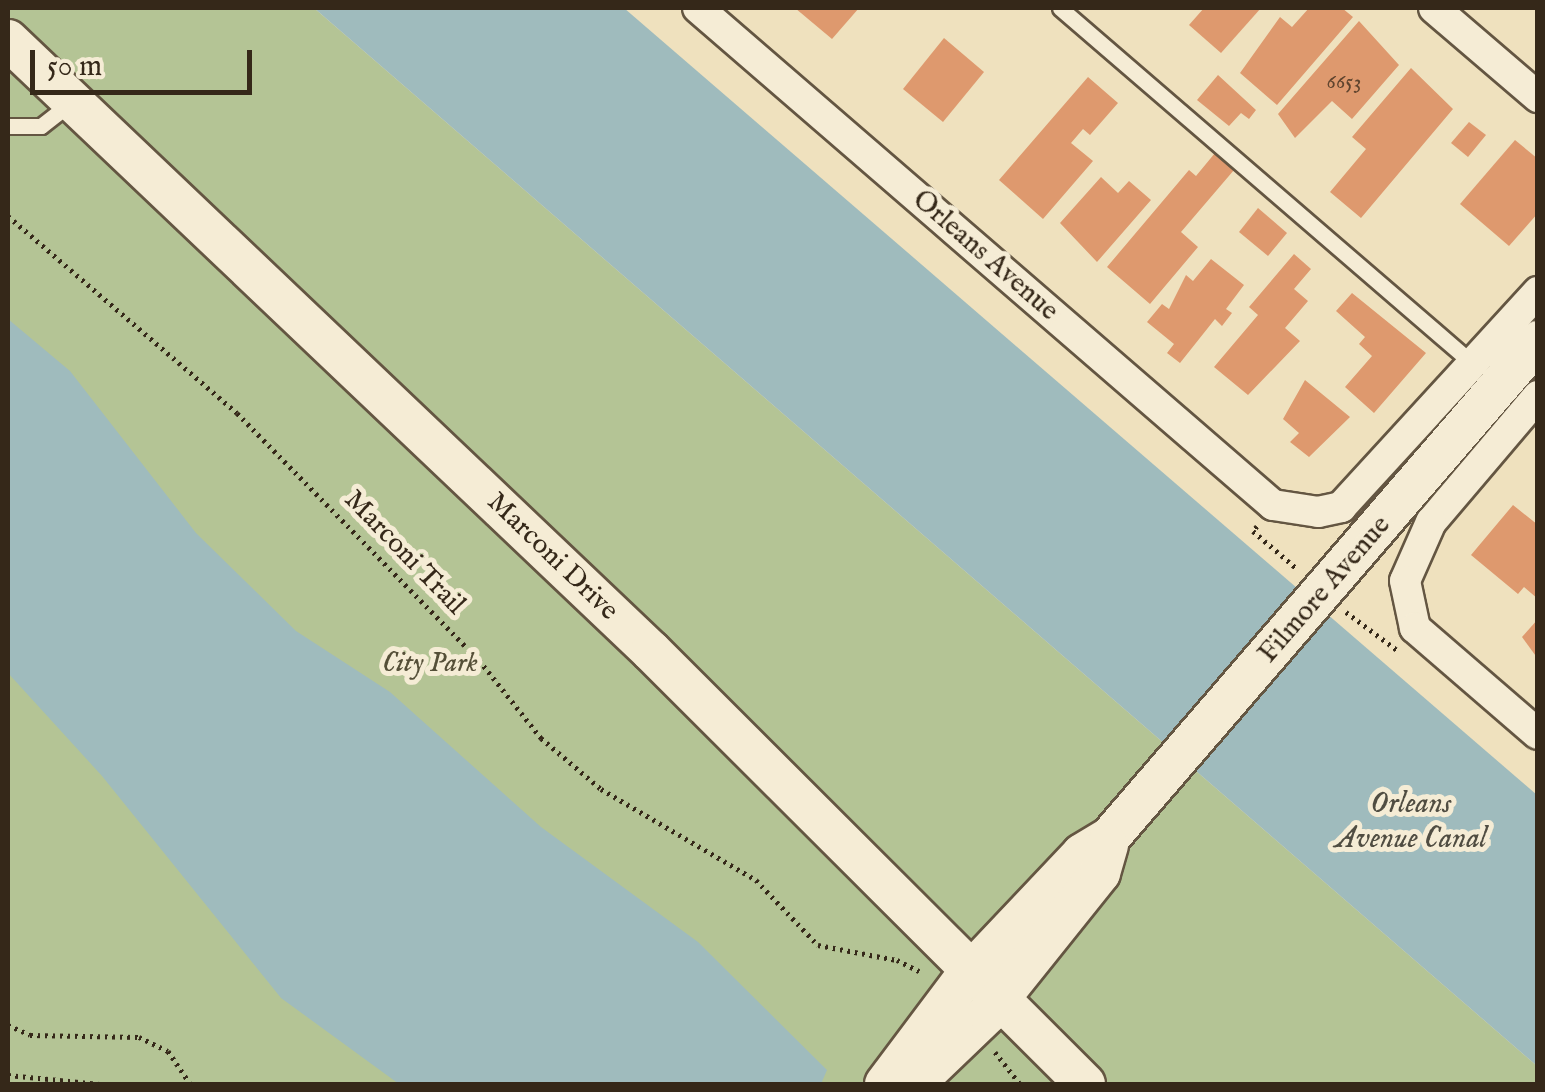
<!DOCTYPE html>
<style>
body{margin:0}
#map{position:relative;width:1545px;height:1092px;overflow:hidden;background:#efe1be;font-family:"IM FELL English",serif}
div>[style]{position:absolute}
.green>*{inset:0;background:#b4c495}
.water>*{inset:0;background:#9fbbbd}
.building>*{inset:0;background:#de996e}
.path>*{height:5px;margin-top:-2.5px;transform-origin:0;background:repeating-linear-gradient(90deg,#352819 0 2.5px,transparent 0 7.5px)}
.roads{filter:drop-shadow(2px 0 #645642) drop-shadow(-2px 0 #645642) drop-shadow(0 2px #645642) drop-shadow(0 -2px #645642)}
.lane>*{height:15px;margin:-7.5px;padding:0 7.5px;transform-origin:7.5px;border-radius:7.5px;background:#f5ecd5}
.street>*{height:30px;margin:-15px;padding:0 15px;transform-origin:15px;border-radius:15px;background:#f5ecd5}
.secondary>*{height:40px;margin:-20px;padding:0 20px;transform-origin:20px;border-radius:20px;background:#f5ecd5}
span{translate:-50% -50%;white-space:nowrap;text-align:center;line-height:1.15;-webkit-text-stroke:10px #f5ecd5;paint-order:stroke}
.number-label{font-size:22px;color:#5f442e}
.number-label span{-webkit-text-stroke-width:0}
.street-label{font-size:28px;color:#352819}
.park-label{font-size:28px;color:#554f38;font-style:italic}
.water-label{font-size:30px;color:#504d42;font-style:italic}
.frame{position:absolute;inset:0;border:10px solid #352819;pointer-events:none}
.scale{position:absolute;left:30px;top:50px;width:222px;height:45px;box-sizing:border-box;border:5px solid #352819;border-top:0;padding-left:12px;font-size:30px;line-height:35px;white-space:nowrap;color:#352819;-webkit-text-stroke:8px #f5ecd5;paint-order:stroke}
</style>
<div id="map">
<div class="green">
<div style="clip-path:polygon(8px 8px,314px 8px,1537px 1066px,1537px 1084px,8px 1084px)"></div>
</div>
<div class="water">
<div style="clip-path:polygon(314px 8px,624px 8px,1537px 795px,1537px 1066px)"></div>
<div style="clip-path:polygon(8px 319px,70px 371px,196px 533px,296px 631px,390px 692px,541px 827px,698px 942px,827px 1070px,821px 1084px,399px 1084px,281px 998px,102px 776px,8px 673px)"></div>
</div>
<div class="building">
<div style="clip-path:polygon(795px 8px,859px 8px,832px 39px)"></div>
<div style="clip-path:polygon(1204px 8px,1261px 8px,1221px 53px,1189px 25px)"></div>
<div style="clip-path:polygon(1309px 8px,1342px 8px,1353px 17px,1277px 105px,1240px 73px,1280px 17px,1292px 27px)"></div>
<div style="clip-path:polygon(1359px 21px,1399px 65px,1352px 119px,1332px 101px,1295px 138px,1278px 114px)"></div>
<div style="clip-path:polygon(944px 38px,984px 72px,943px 122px,903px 89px)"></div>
<div style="clip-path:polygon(1411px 68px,1453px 109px,1361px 218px,1330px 192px,1366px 149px,1352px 137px)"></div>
<div style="clip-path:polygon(1218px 75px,1256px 110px,1249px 119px,1241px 113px,1229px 126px,1197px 100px)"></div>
<div style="clip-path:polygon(1088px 77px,1118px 103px,1090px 135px,1083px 129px,1071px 143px,1093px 161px,1043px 219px,999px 180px)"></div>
<div style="clip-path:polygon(1469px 122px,1486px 135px,1468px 157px,1451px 143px)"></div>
<div style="clip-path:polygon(1515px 140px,1538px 159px,1538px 213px,1509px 246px,1460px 204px)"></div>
<div style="clip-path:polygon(1215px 153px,1234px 170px,1181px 232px,1198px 247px,1150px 304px,1107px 267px,1189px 170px,1196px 176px)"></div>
<div style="clip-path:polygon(1101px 177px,1118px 193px,1129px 181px,1151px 200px,1097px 262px,1060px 223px)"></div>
<div style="clip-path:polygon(1258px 208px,1287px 233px,1268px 256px,1239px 232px)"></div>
<div style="clip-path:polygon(1294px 254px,1311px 269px,1294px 289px,1308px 301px,1285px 328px,1300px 341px,1248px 395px,1214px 367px,1258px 315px,1249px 307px)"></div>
<div style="clip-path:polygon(1211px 259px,1244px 285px,1226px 309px,1232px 313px,1222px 326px,1215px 319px,1180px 363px,1167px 353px,1174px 344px,1147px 322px,1162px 304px,1169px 309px,1186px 275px,1193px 281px)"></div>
<div style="clip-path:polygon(1352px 293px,1426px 353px,1374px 413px,1345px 387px,1372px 356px,1359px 344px,1365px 337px,1336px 311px)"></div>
<div style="clip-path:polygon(1305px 380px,1350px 417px,1309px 457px,1290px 442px,1299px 433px,1283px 419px)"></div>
<div style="clip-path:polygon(1513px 505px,1538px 525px,1538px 599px,1524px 587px,1518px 594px,1471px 555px)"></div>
<div style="clip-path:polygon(1538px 619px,1538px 659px,1522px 637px)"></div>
</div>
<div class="path">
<div style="left:8px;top:216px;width:302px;rotate:40.7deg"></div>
<div style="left:237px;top:413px;width:346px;rotate:45.6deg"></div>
<div style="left:479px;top:660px;width:100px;rotate:51.5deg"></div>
<div style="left:541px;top:738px;width:79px;rotate:40.4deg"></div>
<div style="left:601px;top:789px;width:180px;rotate:30.4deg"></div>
<div style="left:756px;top:880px;width:90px;rotate:46.4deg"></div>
<div style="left:818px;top:945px;width:80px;rotate:10.8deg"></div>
<div style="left:897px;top:960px;width:25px;rotate:27deg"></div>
<div style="left:1257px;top:526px;width:6px;rotate:129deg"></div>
<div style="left:1253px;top:531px;width:57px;rotate:40.7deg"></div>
<div style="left:1346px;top:612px;width:64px;rotate:36.7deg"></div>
<div style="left:8px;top:1025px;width:24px;rotate:24deg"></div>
<div style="left:30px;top:1035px;width:109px;rotate:1.1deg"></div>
<div style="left:139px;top:1037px;width:32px;rotate:26deg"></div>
<div style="left:168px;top:1051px;width:40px;rotate:56deg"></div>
<div style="left:995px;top:1052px;width:41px;rotate:52deg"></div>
<div style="left:8px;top:1075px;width:92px;rotate:5.6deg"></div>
</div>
<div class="roads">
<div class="lane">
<div style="left:1060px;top:8px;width:544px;rotate:40.75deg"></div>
<div style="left:8px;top:126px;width:33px"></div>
<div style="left:41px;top:126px;width:41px;rotate:-38deg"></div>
</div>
<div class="street">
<div style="left:698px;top:8px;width:760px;rotate:40.84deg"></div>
<div style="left:1273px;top:505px;width:46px;rotate:8.8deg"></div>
<div style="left:1318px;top:512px;width:24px;rotate:-12deg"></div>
<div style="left:1341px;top:507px;width:292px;rotate:-47.5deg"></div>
<div style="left:1434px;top:8px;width:137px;rotate:40.6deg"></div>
<div style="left:1538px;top:396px;width:165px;rotate:130.3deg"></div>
<div style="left:1431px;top:522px;width:64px;rotate:113.8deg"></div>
<div style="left:1405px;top:581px;width:48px;rotate:78deg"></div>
<div style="left:1415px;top:628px;width:162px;rotate:40.8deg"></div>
</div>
<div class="secondary">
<div style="left:8px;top:40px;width:887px;rotate:43.54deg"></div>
<div style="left:651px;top:651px;width:613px;rotate:44.93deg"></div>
<div style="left:885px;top:1084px;width:130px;rotate:-53.1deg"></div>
<div style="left:963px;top:980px;width:173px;rotate:-46.6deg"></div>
<div style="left:1082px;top:854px;width:33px;rotate:-31deg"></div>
<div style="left:1110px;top:837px;width:655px;rotate:-49.21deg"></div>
<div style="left:914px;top:1084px;width:103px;rotate:-43.8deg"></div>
<div style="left:988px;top:1013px;width:179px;rotate:-51.3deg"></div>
<div style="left:1100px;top:873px;width:29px;rotate:-74deg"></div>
</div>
</div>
<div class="number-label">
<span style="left:1344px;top:83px">6653</span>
</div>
<div class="street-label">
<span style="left:985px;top:256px;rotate:41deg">Orleans Avenue</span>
<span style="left:404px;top:553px;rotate:46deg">Marconi Trail</span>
<span style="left:552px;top:557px;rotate:44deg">Marconi Drive</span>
<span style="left:1325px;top:590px;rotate:-49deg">Filmore Avenue</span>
</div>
<div class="park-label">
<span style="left:430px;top:664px">City Park</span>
</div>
<div class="water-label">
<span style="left:1411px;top:821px">Orleans<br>Avenue Canal</span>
</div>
<div class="frame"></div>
<div class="scale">50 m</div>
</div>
